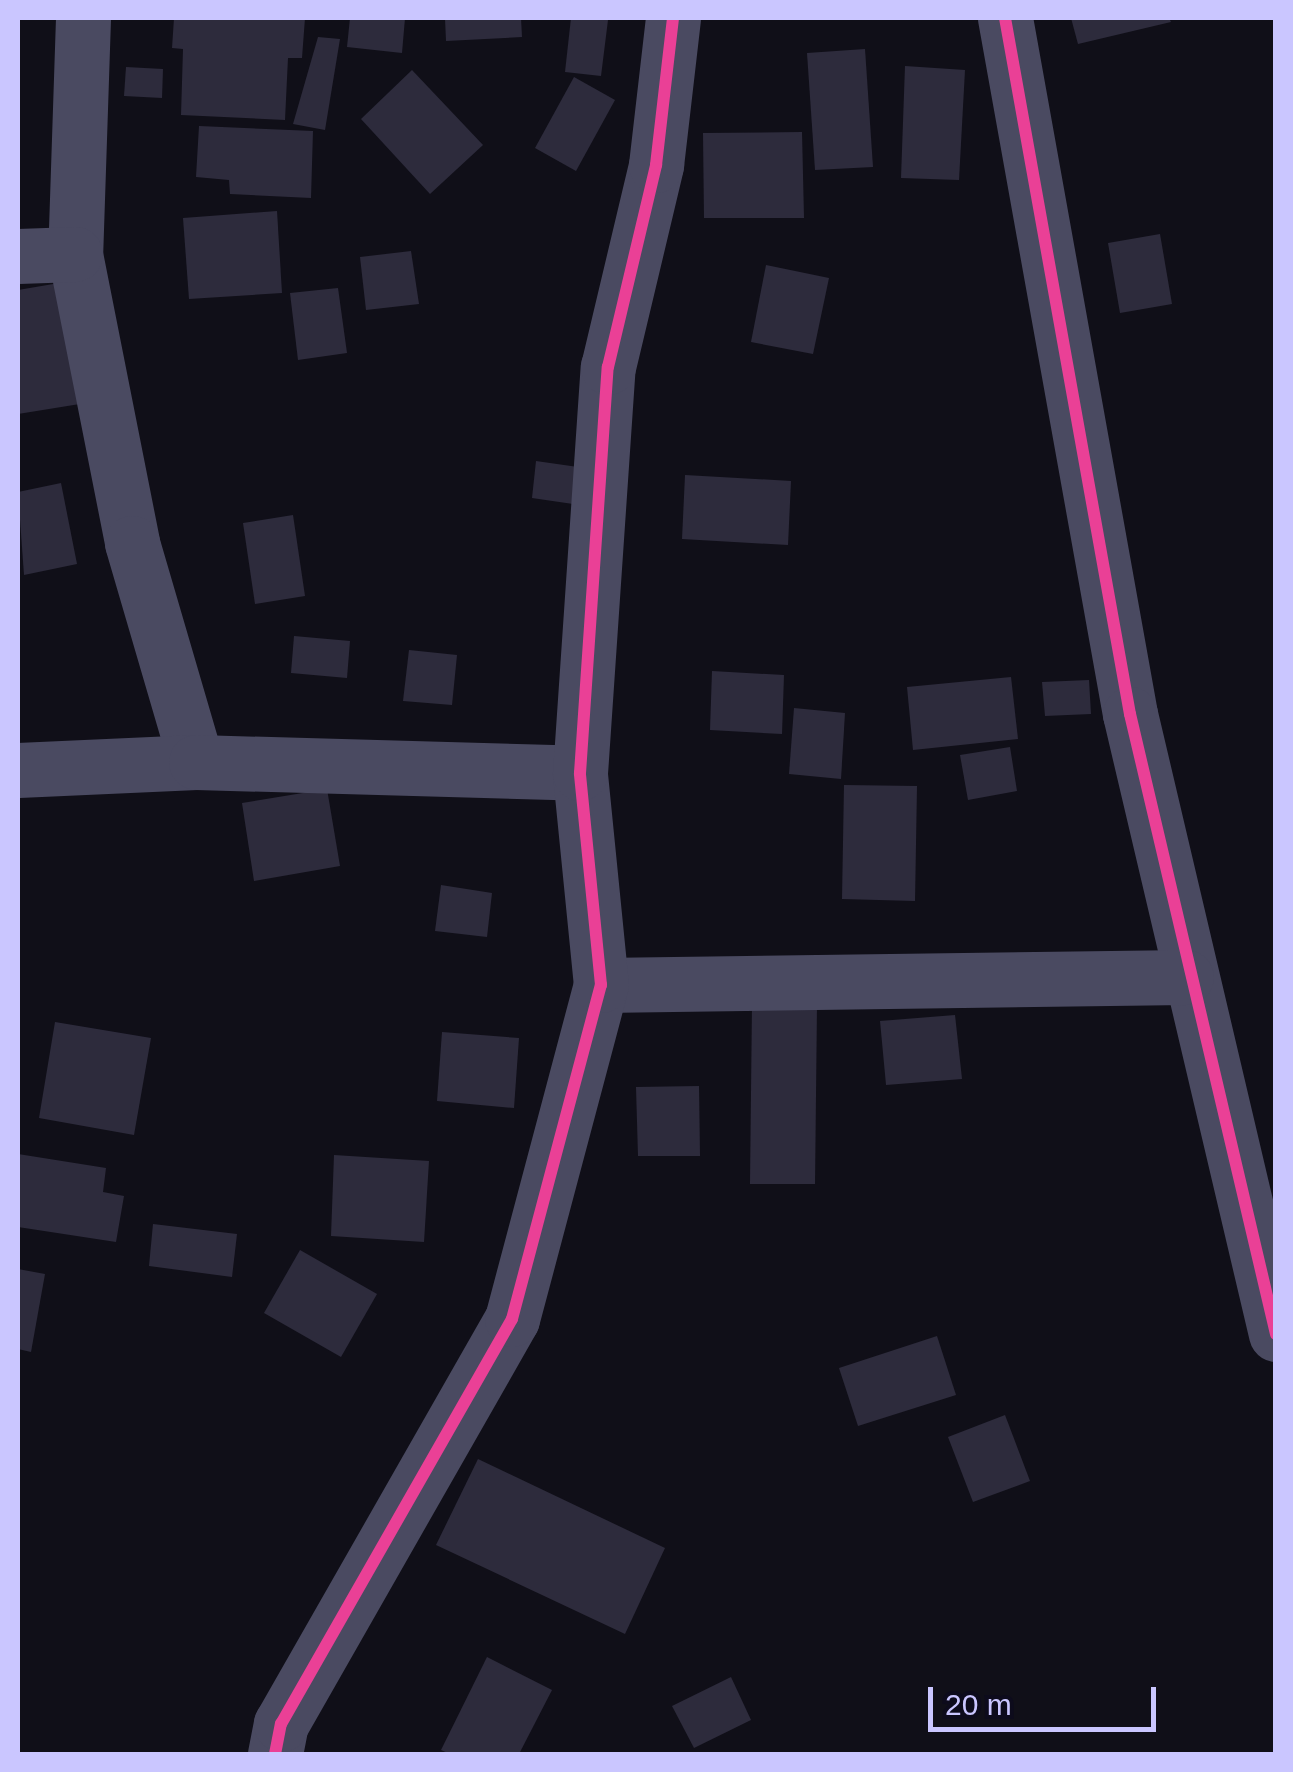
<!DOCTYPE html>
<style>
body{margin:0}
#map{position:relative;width:1293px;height:1772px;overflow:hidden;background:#100f18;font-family:Arial,sans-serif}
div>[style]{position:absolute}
.building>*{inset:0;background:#2d2b3c}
.minor>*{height:55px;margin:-27.5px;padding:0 27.5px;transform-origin:27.5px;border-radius:27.5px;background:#4a4a61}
.cycleway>*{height:12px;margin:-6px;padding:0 6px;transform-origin:6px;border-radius:6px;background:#ea4096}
span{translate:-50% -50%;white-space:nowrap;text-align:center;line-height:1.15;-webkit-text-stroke:8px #0d0b1c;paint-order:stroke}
.frame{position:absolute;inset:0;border:20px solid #cac6ff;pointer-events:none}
.scale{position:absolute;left:928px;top:1687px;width:228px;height:45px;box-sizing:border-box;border:5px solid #cac6ff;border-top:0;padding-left:12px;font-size:30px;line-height:35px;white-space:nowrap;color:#cac6ff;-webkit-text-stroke:8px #0d0b1c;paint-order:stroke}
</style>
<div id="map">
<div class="building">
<div style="clip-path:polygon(174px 18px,305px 18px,302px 58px,288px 58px,285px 120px,181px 115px,183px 49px,172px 48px)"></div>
<div style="clip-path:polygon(350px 18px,405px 18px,402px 53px,347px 47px)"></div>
<div style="clip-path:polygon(445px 18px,521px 18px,522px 37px,446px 41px)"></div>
<div style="clip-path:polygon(571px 18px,608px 20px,601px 76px,565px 72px)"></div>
<div style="clip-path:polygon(1071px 18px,1169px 18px,1171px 22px,1078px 44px)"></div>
<div style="clip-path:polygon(318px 37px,340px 39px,325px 130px,293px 124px)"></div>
<div style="clip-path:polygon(865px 49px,873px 167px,815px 170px,807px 53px)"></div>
<div style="clip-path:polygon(905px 66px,965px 70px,959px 180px,901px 178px)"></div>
<div style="clip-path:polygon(126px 67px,163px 69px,162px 98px,124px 96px)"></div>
<div style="clip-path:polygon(412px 70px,483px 145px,430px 194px,361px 119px)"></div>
<div style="clip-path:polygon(574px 77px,615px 100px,576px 171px,535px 148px)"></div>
<div style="clip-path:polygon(199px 126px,313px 131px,311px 198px,230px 194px,229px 180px,196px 177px)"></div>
<div style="clip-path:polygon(802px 132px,804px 218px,704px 218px,703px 133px)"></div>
<div style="clip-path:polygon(277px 211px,282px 293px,189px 299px,183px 218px)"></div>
<div style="clip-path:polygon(1160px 234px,1172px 304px,1120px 313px,1108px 243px)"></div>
<div style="clip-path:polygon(411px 251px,419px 304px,366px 310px,360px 257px)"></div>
<div style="clip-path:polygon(766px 265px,829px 278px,813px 354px,751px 342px)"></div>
<div style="clip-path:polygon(65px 282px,86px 403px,18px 414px,18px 290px)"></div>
<div style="clip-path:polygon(338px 288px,347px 353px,298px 360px,290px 293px)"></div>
<div style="clip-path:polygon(536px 461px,578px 467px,573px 504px,532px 498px)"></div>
<div style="clip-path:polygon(685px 475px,791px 481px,788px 545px,682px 539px)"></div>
<div style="clip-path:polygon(61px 483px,77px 564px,24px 575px,18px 492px)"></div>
<div style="clip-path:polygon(293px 515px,305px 596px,255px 604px,243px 523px)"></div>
<div style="clip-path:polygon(294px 636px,350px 641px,347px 678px,291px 673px)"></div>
<div style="clip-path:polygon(409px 650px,457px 655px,452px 705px,403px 701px)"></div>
<div style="clip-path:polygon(712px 671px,784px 675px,782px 734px,710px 730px)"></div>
<div style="clip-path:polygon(1011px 677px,1018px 739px,913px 750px,907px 687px)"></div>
<div style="clip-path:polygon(1089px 680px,1091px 714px,1045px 716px,1042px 682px)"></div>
<div style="clip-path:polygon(794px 708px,845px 713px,841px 779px,789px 774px)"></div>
<div style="clip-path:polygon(1010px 747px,1017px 791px,968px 800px,960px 755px)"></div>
<div style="clip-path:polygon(844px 785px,917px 786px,915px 901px,842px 899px)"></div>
<div style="clip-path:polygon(327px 789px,340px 866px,254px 881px,242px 803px)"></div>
<div style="clip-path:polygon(441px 885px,492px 893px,487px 937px,435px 931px)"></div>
<div style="clip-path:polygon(752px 1004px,817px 1005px,815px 1184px,750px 1184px)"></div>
<div style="clip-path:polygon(955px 1015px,962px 1079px,886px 1085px,880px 1021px)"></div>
<div style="clip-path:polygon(55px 1022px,151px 1038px,134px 1135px,39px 1118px)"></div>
<div style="clip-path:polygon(442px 1032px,519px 1038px,514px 1108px,437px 1101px)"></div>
<div style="clip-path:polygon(699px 1086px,700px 1156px,638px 1156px,636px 1087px)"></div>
<div style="clip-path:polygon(18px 1154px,106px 1168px,103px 1192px,124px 1196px,116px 1242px,18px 1227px)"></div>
<div style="clip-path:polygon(334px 1155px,429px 1161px,424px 1242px,331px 1236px)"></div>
<div style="clip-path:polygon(153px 1224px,237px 1234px,232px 1277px,149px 1266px)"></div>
<div style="clip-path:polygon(300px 1250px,377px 1294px,341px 1357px,264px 1313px)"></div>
<div style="clip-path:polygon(18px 1269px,45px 1274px,31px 1352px,18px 1349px)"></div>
<div style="clip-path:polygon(937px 1336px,956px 1395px,858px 1426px,839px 1368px)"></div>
<div style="clip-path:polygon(1005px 1415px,1030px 1481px,973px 1502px,948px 1437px)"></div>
<div style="clip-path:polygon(478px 1459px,665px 1548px,625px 1634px,436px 1545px)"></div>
<div style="clip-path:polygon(487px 1657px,552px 1690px,519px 1754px,450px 1754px,441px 1750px)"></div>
<div style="clip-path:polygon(731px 1677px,751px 1720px,694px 1748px,672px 1706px)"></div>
</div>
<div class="minor">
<div style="left:83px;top:18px;width:236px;rotate:91.9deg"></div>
<div style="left:75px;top:254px;width:295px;rotate:78.8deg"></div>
<div style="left:132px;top:543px;width:228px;rotate:73.7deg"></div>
<div style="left:1005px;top:18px;width:707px;rotate:79.82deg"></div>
<div style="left:1130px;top:714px;width:637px;rotate:76.75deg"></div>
<div style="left:18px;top:256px;width:57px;rotate:-2deg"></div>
<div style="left:18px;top:770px;width:178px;rotate:-2.6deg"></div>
<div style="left:196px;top:762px;width:384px;rotate:1.6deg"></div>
<div style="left:601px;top:985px;width:585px;rotate:-0.78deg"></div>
<div style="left:275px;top:1754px;width:31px;rotate:-79deg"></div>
<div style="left:281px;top:1724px;width:466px;rotate:-60.3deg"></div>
<div style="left:512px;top:1319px;width:346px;rotate:-75.1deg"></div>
<div style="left:601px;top:985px;width:213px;rotate:-95.7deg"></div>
<div style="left:580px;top:773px;width:407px;rotate:-86.1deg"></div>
<div style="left:608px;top:367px;width:208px;rotate:-76.6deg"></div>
<div style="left:656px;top:165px;width:148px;rotate:-83.4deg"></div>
</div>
<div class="cycleway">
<div style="left:1005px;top:18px;width:707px;rotate:79.82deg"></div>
<div style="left:1130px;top:714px;width:637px;rotate:76.75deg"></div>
<div style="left:275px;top:1754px;width:31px;rotate:-79deg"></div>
<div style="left:281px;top:1724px;width:466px;rotate:-60.3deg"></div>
<div style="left:512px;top:1319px;width:346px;rotate:-75.1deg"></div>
<div style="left:601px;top:985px;width:213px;rotate:-95.7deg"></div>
<div style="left:580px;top:773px;width:407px;rotate:-86.1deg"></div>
<div style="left:608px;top:367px;width:208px;rotate:-76.6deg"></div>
<div style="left:656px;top:165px;width:148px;rotate:-83.4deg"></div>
</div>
<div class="frame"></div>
<div class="scale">20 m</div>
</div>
